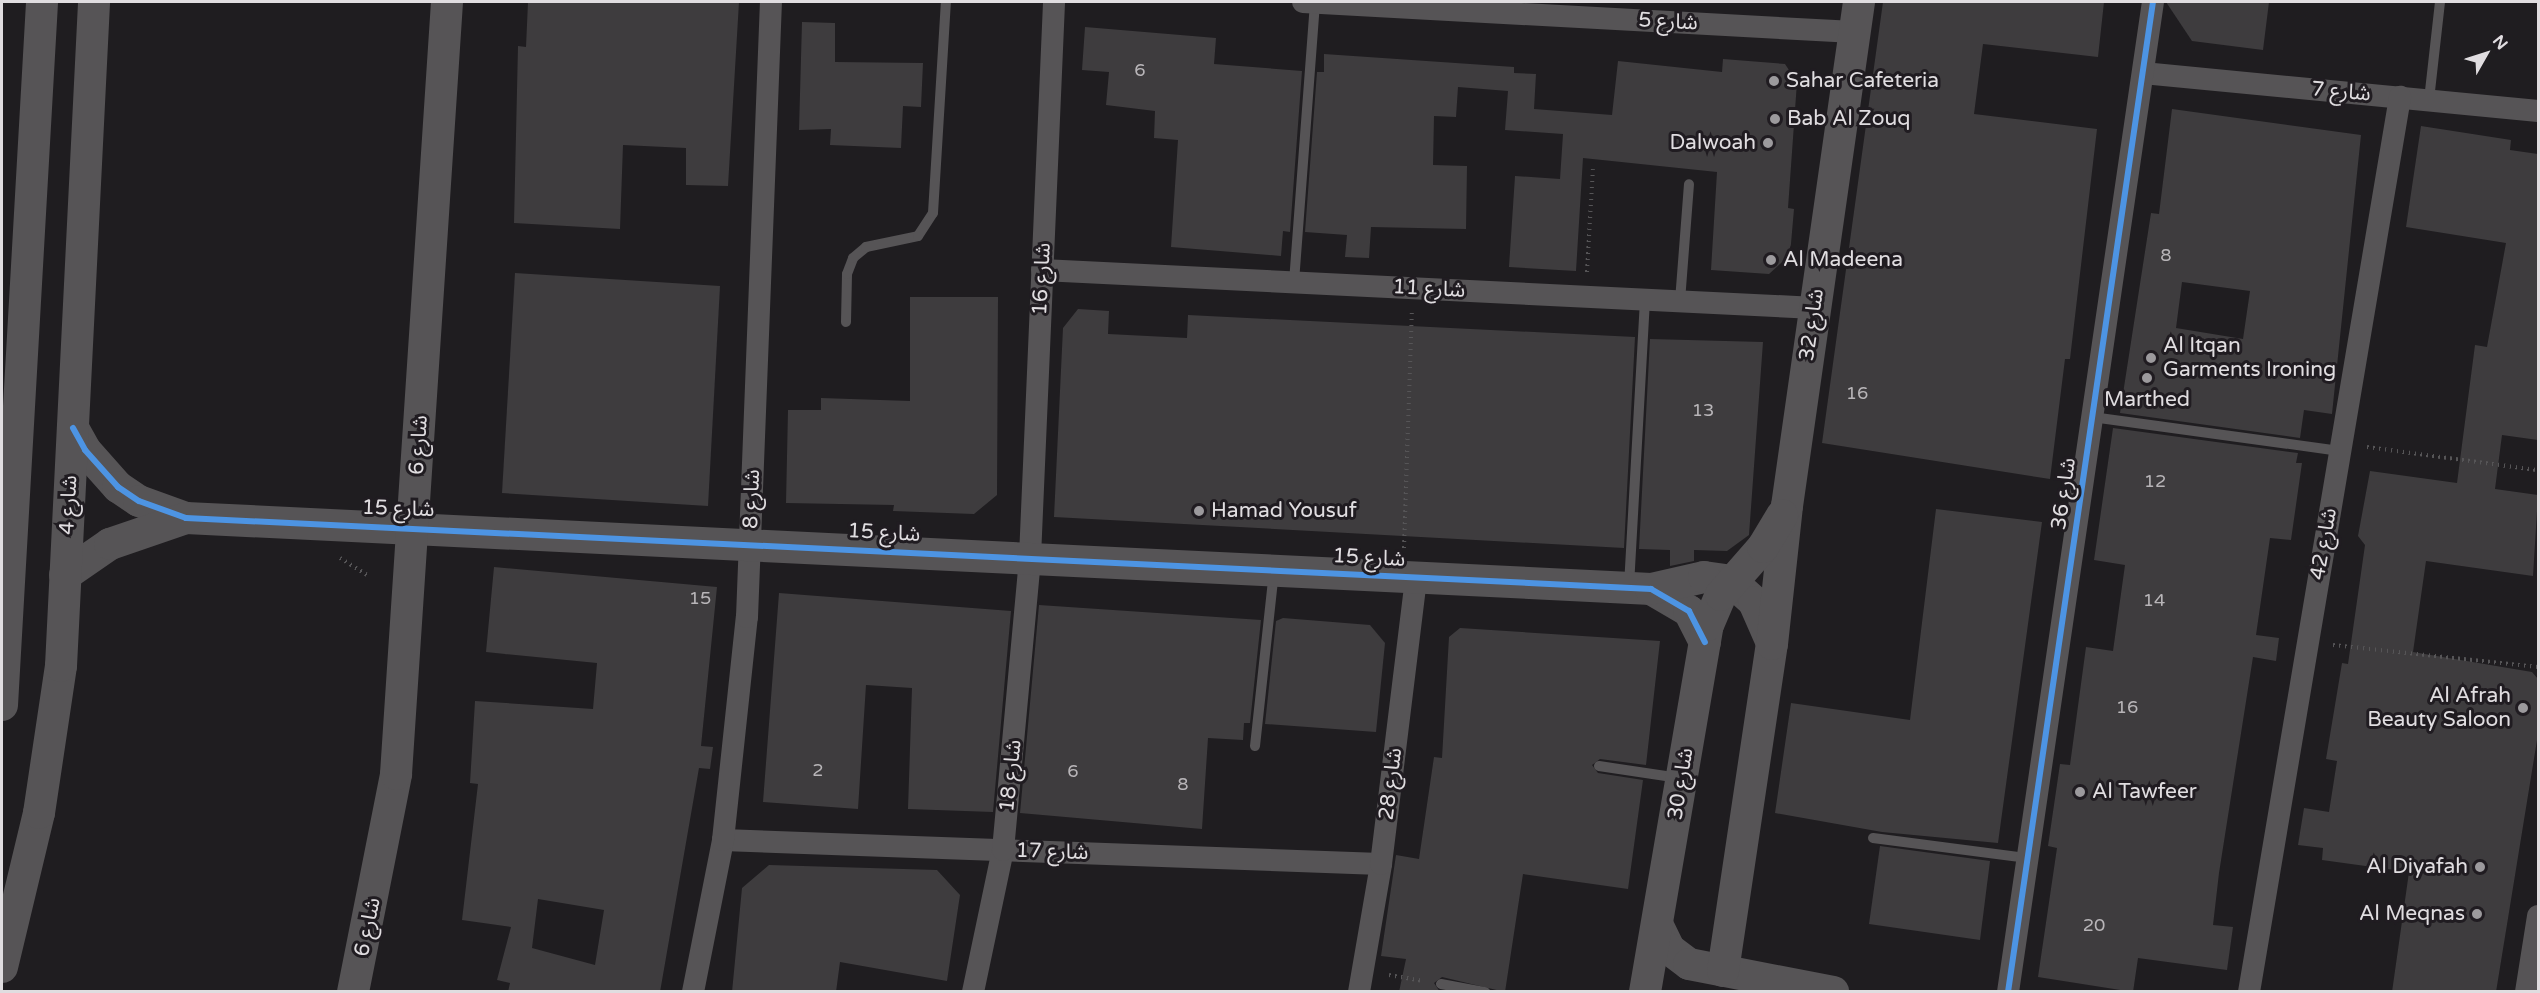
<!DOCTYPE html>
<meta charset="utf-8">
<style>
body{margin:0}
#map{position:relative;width:2540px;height:993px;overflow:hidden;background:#1f1d20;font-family:"Varela Round","Noto Sans Arabic",sans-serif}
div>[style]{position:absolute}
.building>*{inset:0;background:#3e3c3e}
.path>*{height:4px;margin-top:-2px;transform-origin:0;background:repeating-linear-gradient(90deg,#565557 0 1.5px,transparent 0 6px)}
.lane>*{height:10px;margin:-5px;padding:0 5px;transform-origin:5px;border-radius:5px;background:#565456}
.street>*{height:22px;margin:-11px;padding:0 11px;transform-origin:11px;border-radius:11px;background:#565456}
.secondary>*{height:32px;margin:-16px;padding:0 16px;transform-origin:16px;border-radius:16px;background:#565456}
.cycleway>*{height:6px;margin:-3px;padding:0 3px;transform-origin:3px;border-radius:3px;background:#4d94e3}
.dots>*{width:16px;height:16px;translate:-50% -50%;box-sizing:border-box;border:3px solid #201c21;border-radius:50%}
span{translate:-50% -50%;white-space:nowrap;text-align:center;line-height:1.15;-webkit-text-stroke:6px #201c21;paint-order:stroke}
.number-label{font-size:18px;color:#b8b5b8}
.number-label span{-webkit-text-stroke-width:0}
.street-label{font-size:21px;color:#e0dde0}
.poi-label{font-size:21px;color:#e0dde0}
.left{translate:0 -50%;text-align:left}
.right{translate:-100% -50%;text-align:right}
.frame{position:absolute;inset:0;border:3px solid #e0dde0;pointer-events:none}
.north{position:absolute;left:2456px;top:24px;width:60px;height:60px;-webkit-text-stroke:4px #201c21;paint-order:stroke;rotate:51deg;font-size:16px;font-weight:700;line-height:24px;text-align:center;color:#e0dde0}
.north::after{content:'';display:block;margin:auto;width:21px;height:27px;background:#e0dde0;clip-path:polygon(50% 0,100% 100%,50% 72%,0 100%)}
</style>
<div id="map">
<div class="building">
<div style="clip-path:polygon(528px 2px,739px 2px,728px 186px,686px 185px,686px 148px,623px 145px,620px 229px,514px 223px,518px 46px,526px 47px)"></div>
<div style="clip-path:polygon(1883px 2px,2104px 2px,2098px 57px,1983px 44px,1974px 114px,2097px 129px,2070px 359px,2065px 359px,2050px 479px,1822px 443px)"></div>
<div style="clip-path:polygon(2166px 2px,2269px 2px,2263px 50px,2192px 41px)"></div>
<div style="clip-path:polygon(802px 22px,835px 23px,835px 62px,923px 63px,921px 107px,903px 106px,901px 148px,830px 145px,831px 129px,799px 130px)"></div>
<div style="clip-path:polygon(1085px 27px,1216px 38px,1214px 64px,1302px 71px,1290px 232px,1283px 231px,1281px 256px,1171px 247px,1178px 140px,1154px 138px,1155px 111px,1106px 105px,1109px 72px,1082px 70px)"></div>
<div style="clip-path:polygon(1324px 54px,1514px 67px,1514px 73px,1536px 74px,1534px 109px,1612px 115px,1618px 61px,1722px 72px,1723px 59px,1785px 64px,1797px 82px,1788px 208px,1794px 209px,1790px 255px,1769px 274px,1711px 270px,1717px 172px,1583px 158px,1576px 271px,1509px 267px,1515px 176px,1560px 179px,1563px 134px,1505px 130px,1508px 91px,1458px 87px,1456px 117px,1434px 116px,1433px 165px,1467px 166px,1466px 229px,1371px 227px,1369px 258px,1345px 257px,1347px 235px,1305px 232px,1317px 72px,1324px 72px)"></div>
<div style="clip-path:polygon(evenodd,2172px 109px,2361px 135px,2332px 414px,2304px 410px,2300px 438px,2120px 413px,2151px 213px,2159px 214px,2172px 109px,2182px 282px,2250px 291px,2243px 339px,2176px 328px,2182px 282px)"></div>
<div style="clip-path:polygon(2421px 126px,2511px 140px,2510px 150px,2538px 154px,2538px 440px,2502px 435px,2495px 489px,2538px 495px,2533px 576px,2426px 561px,2413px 652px,2532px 672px,2538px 679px,2538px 734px,2496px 992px,2392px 992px,2409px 872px,2322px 860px,2323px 848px,2298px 845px,2304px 808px,2329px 812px,2337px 761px,2326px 759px,2342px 663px,2348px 664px,2365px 545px,2358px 536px,2370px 471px,2457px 483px,2475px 345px,2487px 347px,2506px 243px,2406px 227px)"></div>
<div style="clip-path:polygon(515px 273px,720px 286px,708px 506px,502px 493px)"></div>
<div style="clip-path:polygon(910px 297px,998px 297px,997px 495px,974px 514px,893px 511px,894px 505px,786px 503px,788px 410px,821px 410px,821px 398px,910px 401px)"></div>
<div style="clip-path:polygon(1078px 309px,1109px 311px,1108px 334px,1187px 338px,1188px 315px,1635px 337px,1624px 548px,1054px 517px,1063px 328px)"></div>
<div style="clip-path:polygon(1650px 339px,1763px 342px,1749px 535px,1727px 551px,1694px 550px,1694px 561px,1670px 566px,1670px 550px,1639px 549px)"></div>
<div style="clip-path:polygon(2113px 428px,2298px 453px,2296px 463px,2302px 463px,2291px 540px,2270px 538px,2256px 635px,2279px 638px,2276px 661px,2253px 657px,2219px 873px,2213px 925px,2233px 927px,2227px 970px,2138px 958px,2133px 992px,2038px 977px,2057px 848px,2048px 846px,2060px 764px,2070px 765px,2086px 647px,2113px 651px,2125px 565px,2094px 560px)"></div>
<div style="clip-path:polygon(1936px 509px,2042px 522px,1998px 843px,1882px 832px,1775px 813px,1791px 703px,1910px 720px)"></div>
<div style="clip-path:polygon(evenodd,494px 567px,717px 587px,701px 746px,713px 747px,710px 769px,699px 768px,660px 992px,508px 992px,510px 983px,497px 980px,511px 927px,462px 920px,478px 784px,470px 783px,475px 701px,593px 709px,597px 663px,486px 652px,494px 567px,538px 899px,604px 910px,595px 965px,532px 948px,538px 899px)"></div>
<div style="clip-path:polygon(779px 593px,1011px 611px,993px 812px,908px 809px,912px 688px,866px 685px,858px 809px,763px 802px)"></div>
<div style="clip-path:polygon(1039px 605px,1261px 620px,1250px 723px,1244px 723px,1243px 740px,1208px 738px,1202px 829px,1020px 813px)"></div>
<div style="clip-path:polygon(1283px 618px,1370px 625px,1385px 643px,1376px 732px,1265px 724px,1276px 621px)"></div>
<div style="clip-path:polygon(1460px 628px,1660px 641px,1646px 765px,1600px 759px,1592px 765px,1598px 773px,1643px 780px,1628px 889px,1523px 874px,1505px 992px,1442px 977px,1434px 983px,1440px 992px,1399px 992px,1406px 959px,1381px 956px,1396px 855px,1419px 859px,1434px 757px,1442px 758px,1449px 637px)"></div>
<div style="clip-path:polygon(1880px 846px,1990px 861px,1980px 940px,1869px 924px)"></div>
<div style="clip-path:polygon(769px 865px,937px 870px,960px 895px,947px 981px,840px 962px,836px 992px,732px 992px,742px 888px)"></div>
</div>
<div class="path">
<div style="left:1587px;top:272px;width:103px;rotate:-86.7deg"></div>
<div style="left:2367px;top:447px;width:173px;rotate:7.7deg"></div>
<div style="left:1404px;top:548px;width:236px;rotate:-88.1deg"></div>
<div style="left:340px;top:558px;width:32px;rotate:32deg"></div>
<div style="left:2333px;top:645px;width:206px;rotate:6.1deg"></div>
<div style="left:1389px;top:975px;width:35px;rotate:10deg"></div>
</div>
<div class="lane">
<div style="left:2429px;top:100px;width:99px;rotate:-83.6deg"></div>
<div style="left:1294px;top:282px;width:281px;rotate:-85.7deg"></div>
<div style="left:1680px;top:301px;width:117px;rotate:-85.6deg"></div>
<div style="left:846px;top:322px;width:48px;rotate:-88.8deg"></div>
<div style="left:847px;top:274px;width:17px;rotate:-69deg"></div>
<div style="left:853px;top:258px;width:17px;rotate:-40deg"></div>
<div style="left:866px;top:247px;width:53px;rotate:-11.9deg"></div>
<div style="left:918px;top:236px;width:27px;rotate:-57deg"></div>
<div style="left:933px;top:213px;width:211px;rotate:-86.5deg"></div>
<div style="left:2092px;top:417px;width:250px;rotate:7.8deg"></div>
<div style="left:1629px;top:586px;width:287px;rotate:-86.8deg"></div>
<div style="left:1255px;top:746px;width:175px;rotate:-83.8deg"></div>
<div style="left:1599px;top:766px;width:81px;rotate:8.5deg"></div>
<div style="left:1873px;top:838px;width:156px;rotate:7.4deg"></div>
<div style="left:1441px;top:984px;width:45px;rotate:10.3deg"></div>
</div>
<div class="street">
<div style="left:1303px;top:2px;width:552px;rotate:3.12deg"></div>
<div style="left:2143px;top:73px;width:397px;rotate:5.5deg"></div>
<div style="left:1042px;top:270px;width:774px;rotate:2.81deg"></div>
<div style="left:723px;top:840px;width:658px;rotate:2.09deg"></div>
<div style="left:693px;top:992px;width:155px;rotate:-78.8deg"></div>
<div style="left:723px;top:840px;width:224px;rotate:-83.9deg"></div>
<div style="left:747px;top:617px;width:615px;rotate:-87.77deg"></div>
<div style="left:973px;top:992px;width:145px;rotate:-78.1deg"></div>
<div style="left:1003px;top:850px;width:294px;rotate:-84.7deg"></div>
<div style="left:1030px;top:557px;width:556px;rotate:-87.52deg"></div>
<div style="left:1359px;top:992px;width:130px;rotate:-80.2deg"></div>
<div style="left:1381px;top:864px;width:289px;rotate:-83deg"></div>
<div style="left:2008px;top:992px;width:1001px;rotate:-81.67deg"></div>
<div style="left:2249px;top:992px;width:908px;rotate:-80.42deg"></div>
<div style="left:2526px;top:992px;width:77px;rotate:-81deg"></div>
</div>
<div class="secondary">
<div style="left:73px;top:428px;width:25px;rotate:61deg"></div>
<div style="left:85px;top:450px;width:50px;rotate:48.3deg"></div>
<div style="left:118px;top:487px;width:25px;rotate:34deg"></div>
<div style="left:139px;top:501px;width:50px;rotate:19.9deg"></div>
<div style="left:186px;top:518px;width:1467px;rotate:2.77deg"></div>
<div style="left:1651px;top:589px;width:44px;rotate:30.1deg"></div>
<div style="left:1689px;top:611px;width:35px;rotate:63deg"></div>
<div style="left:65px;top:575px;width:55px;rotate:-34.6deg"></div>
<div style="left:110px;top:544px;width:80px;rotate:-18.9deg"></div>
<div style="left:1651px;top:589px;width:54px;rotate:-12.8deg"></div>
<div style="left:1704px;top:577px;width:27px;rotate:8deg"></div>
<div style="left:1731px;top:581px;width:31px;rotate:42deg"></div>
<div style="left:1754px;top:602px;width:43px;rotate:66.4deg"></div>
<div style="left:2px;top:705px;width:704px;rotate:-86.74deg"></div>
<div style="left:1658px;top:926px;width:25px;rotate:64deg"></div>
<div style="left:1669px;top:949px;width:25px;rotate:37deg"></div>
<div style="left:1689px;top:964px;width:147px;rotate:11deg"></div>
<div style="left:2px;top:967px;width:158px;rotate:-76.5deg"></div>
<div style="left:39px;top:813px;width:149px;rotate:-81.5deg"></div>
<div style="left:61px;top:666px;width:665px;rotate:-87.15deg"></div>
<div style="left:1723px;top:971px;width:331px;rotate:-81.5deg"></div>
<div style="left:1772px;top:644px;width:139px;rotate:-83.8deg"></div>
<div style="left:1787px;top:506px;width:509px;rotate:-81.87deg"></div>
<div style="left:353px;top:992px;width:222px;rotate:-78.8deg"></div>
<div style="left:396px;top:774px;width:774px;rotate:-86.22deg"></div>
<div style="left:1645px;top:992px;width:372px;rotate:-80.3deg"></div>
<div style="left:1708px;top:625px;width:33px;rotate:-67deg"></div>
<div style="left:1721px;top:595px;width:64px;rotate:-48.8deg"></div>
<div style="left:1763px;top:547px;width:37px;rotate:-59deg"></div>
</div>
<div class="cycleway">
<div style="left:73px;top:428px;width:25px;rotate:61deg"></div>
<div style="left:85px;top:450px;width:50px;rotate:48.3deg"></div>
<div style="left:118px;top:487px;width:25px;rotate:34deg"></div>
<div style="left:139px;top:501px;width:50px;rotate:19.9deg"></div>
<div style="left:186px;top:518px;width:1467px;rotate:2.77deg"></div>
<div style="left:1651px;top:589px;width:44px;rotate:30.1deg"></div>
<div style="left:1689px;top:611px;width:35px;rotate:63deg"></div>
<div style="left:2008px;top:992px;width:1001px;rotate:-81.67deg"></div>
</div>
<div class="dots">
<div style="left:1774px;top:81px;background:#9c9a9d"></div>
<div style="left:1775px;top:119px;background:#9c9a9d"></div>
<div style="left:1768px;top:143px;background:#9c9a9d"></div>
<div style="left:1771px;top:260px;background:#9c9a9d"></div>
<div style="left:2151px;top:358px;background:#9c9a9d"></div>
<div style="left:2147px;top:378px;background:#9c9a9d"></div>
<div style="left:1199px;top:511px;background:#9c9a9d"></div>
<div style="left:2523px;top:708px;background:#9c9a9d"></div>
<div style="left:2080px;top:792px;background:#9c9a9d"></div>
<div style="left:2480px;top:867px;background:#9c9a9d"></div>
<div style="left:2477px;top:914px;background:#9c9a9d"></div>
</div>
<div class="number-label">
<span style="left:1140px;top:70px">6</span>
<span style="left:2166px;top:255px">8</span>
<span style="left:1857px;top:393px">16</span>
<span style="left:1703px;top:410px">13</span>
<span style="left:2155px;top:481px">12</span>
<span style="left:700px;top:598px">15</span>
<span style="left:2154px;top:600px">14</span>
<span style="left:2127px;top:707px">16</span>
<span style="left:818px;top:770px">2</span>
<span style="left:1073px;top:771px">6</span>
<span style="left:1183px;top:784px">8</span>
<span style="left:2094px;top:925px">20</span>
</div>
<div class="street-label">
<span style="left:1668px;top:22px;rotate:3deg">شارع 5</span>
<span style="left:2341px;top:92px;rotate:5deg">شارع 7</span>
<span style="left:1042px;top:279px;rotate:-87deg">شارع 16</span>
<span style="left:1429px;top:289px;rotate:3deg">شارع 11</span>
<span style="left:1812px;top:325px;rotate:-82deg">شارع 32</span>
<span style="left:419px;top:445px;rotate:-86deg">شارع 6</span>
<span style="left:2064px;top:494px;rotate:-82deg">شارع 36</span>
<span style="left:752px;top:499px;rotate:-88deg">شارع 8</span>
<span style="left:69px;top:505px;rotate:-87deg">شارع 4</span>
<span style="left:398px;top:509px;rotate:2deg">شارع 15</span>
<span style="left:884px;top:533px;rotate:3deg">شارع 15</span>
<span style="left:2324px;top:544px;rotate:-80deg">شارع 42</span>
<span style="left:1369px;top:558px;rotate:3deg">شارع 15</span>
<span style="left:1011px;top:776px;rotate:-84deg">شارع 18</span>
<span style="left:1391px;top:784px;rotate:-83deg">شارع 28</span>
<span style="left:1681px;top:784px;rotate:-81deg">شارع 30</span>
<span style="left:1052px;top:852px;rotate:2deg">شارع 17</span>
<span style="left:368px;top:927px;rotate:-78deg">شارع 6</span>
</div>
<div class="poi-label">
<span class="left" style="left:1786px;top:81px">Sahar Cafeteria</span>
<span class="left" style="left:1787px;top:119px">Bab Al Zouq</span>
<span class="right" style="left:1756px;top:143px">Dalwoah</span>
<span class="left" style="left:1783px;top:260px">Al Madeena</span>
<span class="left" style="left:2163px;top:358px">Al Itqan<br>Garments Ironing</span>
<span style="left:2147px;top:400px">Marthed</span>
<span class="left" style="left:1211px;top:511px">Hamad Yousuf</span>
<span class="right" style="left:2511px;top:708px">Al Afrah<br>Beauty Saloon</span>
<span class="left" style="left:2092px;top:792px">Al Tawfeer</span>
<span class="right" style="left:2468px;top:867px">Al Diyafah</span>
<span class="right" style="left:2465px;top:914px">Al Meqnas</span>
</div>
<div class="frame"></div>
<div class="north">N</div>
</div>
